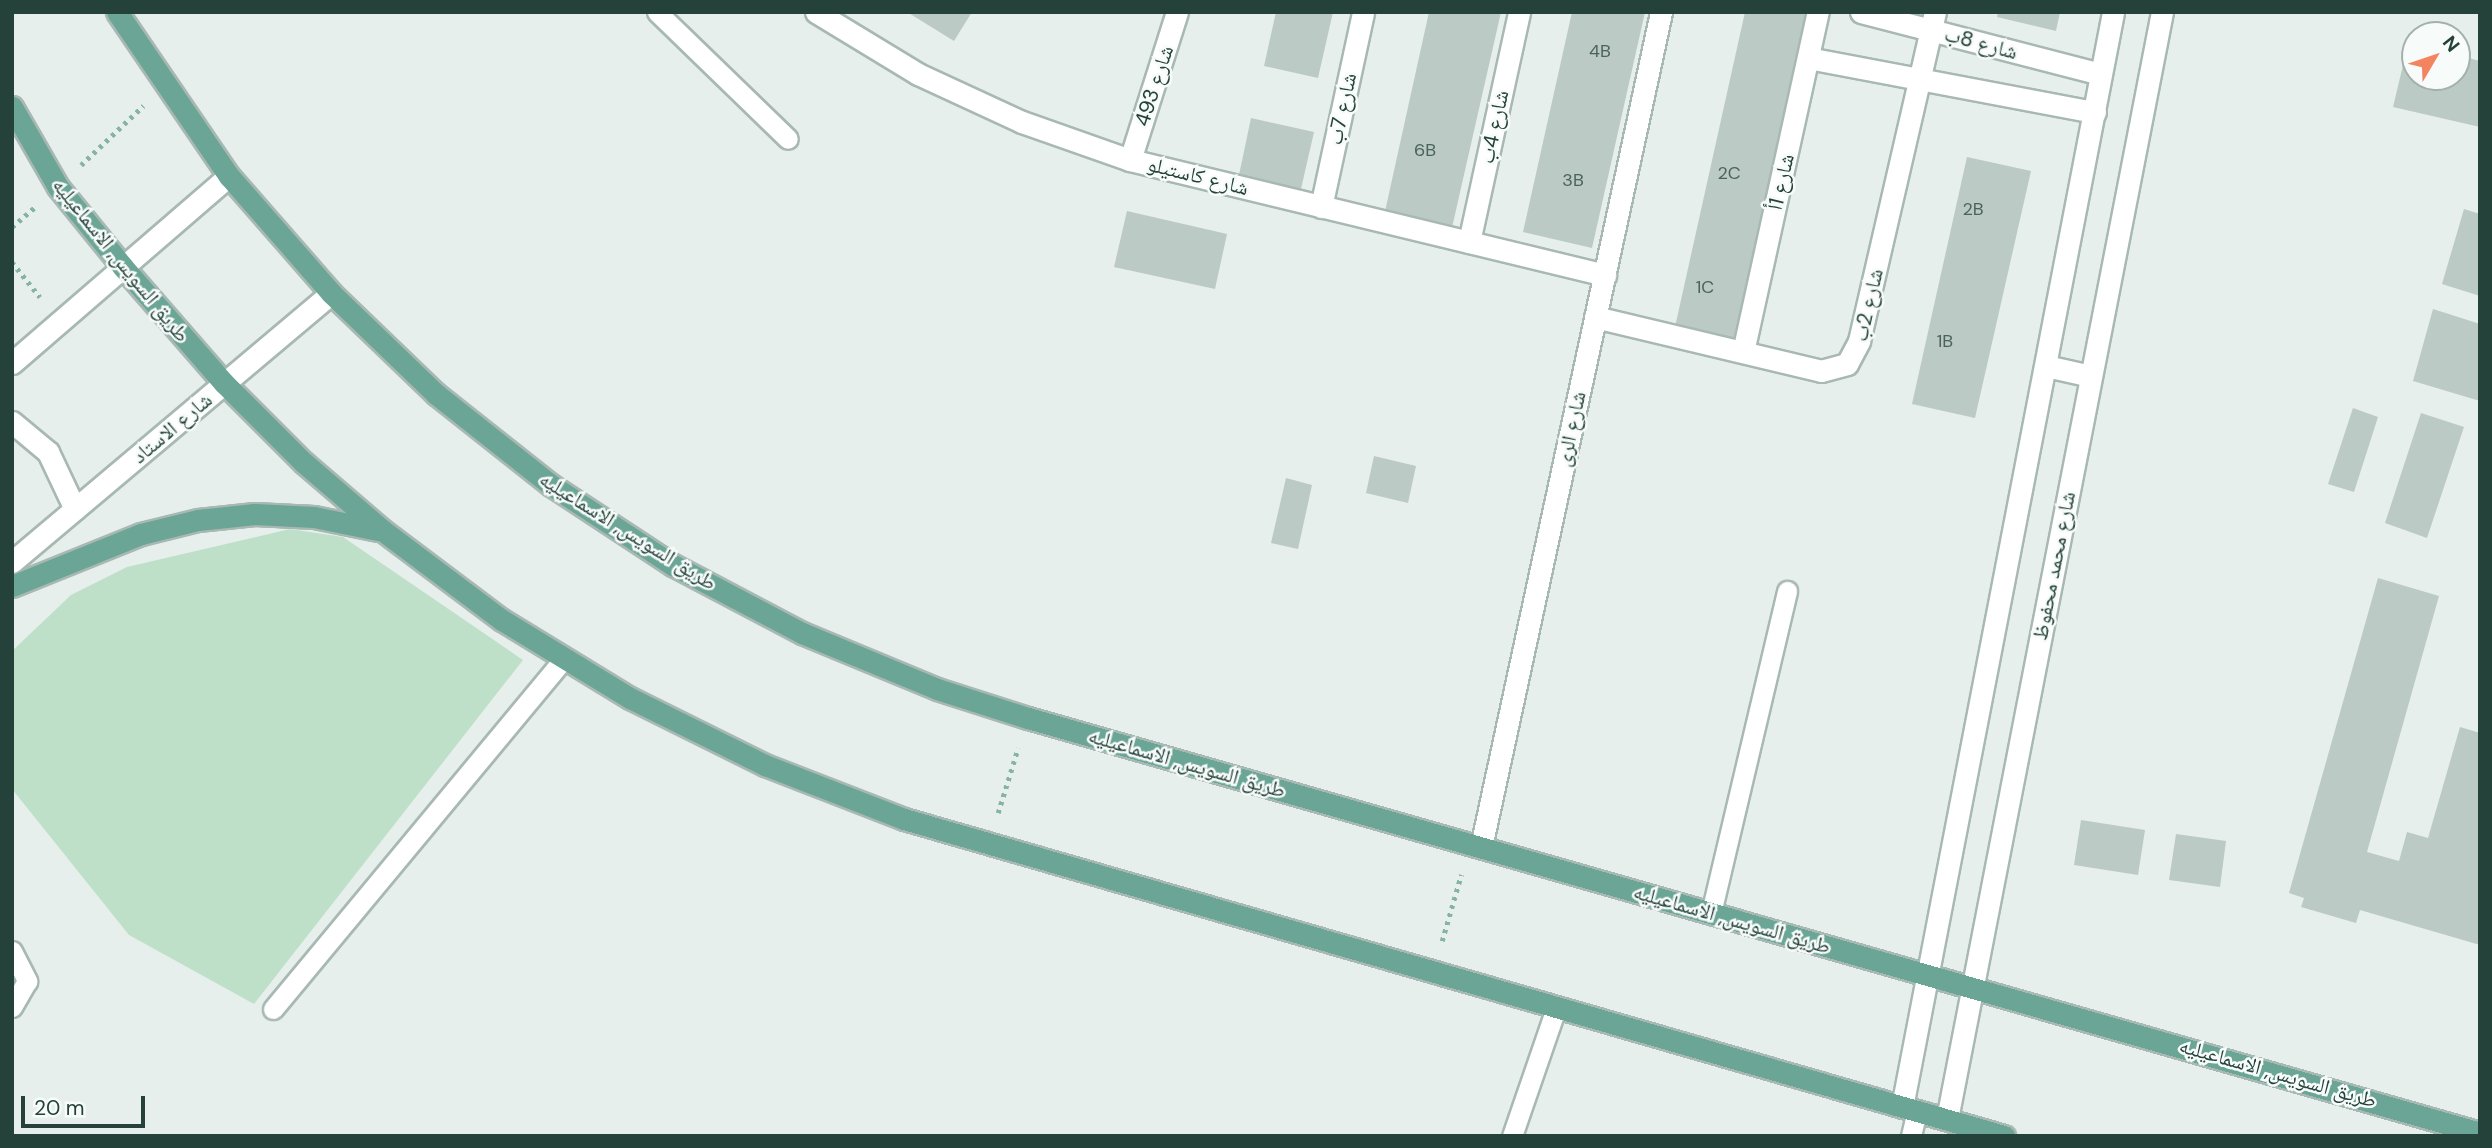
<!DOCTYPE html>
<meta charset="utf-8">
<style>
body{margin:0}
#map{position:relative;width:2492px;height:1148px;overflow:hidden;background:#e6efeb;font-family:"DM Sans","Noto Naskh Arabic",sans-serif}
div>[style]{position:absolute}
.green>*{inset:0;background:#bfe0c8}
.building>*{inset:0;background:#bbcac4}
.path>*{height:4.5px;margin-top:-2.25px;transform-origin:0;background:repeating-linear-gradient(90deg,#86b3a5 0 3.5px,transparent 0 8.5px)}
.roads{filter:drop-shadow(2px 0 #a8b8b2) drop-shadow(-2px 0 #a8b8b2) drop-shadow(0 2px #a8b8b2) drop-shadow(0 -2px #a8b8b2)}
.service>*{height:19px;margin:-9.5px;padding:0 9.5px;transform-origin:9.5px;border-radius:9.5px;background:#fff}
.minor>*{height:21px;margin:-10.5px;padding:0 10.5px;transform-origin:10.5px;border-radius:10.5px;background:#fff}
.tertiary>*{height:21px;margin:-10.5px;padding:0 10.5px;transform-origin:10.5px;border-radius:10.5px;background:#fff}
.secondary>*{height:21px;margin:-10.5px;padding:0 10.5px;transform-origin:10.5px;border-radius:10.5px;background:#fff}
.primary>*{height:21px;margin:-10.5px;padding:0 10.5px;transform-origin:10.5px;border-radius:10.5px;background:#6aa596}
span{translate:-50% -50%;white-space:nowrap;text-align:center;line-height:1.15;-webkit-text-stroke:5px #f7fbf9;paint-order:stroke}
.number-label{font-size:18px;color:#4a645c}
.number-label span{-webkit-text-stroke-width:0}
.street-label{font-size:21px;color:#24423a}
.frame{position:absolute;inset:0;border:14px solid #24423a;pointer-events:none}
.north{position:absolute;left:2401px;top:21px;width:70px;height:70px;box-sizing:border-box;background:#f7fbf9;border:2px solid #a3b1ad;border-radius:50%;rotate:51deg;font-size:19px;font-weight:700;line-height:28px;text-align:center;color:#24423a}
.north::after{content:'';display:block;margin:auto;width:24px;height:32px;background:#f4845f;clip-path:polygon(50% 0,100% 100%,50% 72%,0 100%)}
.scale{position:absolute;left:21px;top:1096px;width:124px;height:32px;box-sizing:border-box;border:4px solid #24423a;border-top:0;padding-left:9px;font-size:21px;line-height:24px;white-space:nowrap;color:#24423a;-webkit-text-stroke:5px #f7fbf9;paint-order:stroke}
</style>
<div id="map">
<div class="green">
<div style="clip-path:polygon(290px 529px,343px 537px,523px 660px,254px 1004px,129px 935px,12px 789px,12px 651px,71px 595px,127px 567px)"></div>
</div>
<div class="building">
<div style="clip-path:polygon(907px 12px,972px 12px,954px 41px)"></div>
<div style="clip-path:polygon(1276px 12px,1333px 12px,1318px 78px,1264px 66px)"></div>
<div style="clip-path:polygon(1429px 12px,1501px 12px,1451px 232px,1384px 216px)"></div>
<div style="clip-path:polygon(1572px 12px,1645px 12px,1592px 248px,1523px 232px)"></div>
<div style="clip-path:polygon(1745px 12px,1813px 12px,1739px 342px,1675px 327px)"></div>
<div style="clip-path:polygon(1998px 12px,2060px 12px,2056px 31px,1997px 17px)"></div>
<div style="clip-path:polygon(2408px 44px,2415px 46px,2415px 77px,2457px 77px,2457px 55px,2480px 61px,2480px 127px,2393px 107px)"></div>
<div style="clip-path:polygon(1251px 118px,1314px 132px,1301px 189px,1239px 175px)"></div>
<div style="clip-path:polygon(1967px 157px,2031px 171px,1975px 418px,1912px 404px)"></div>
<div style="clip-path:polygon(2464px 209px,2480px 214px,2480px 296px,2442px 284px)"></div>
<div style="clip-path:polygon(1127px 211px,1227px 234px,1215px 289px,1114px 267px)"></div>
<div style="clip-path:polygon(2433px 309px,2480px 324px,2480px 401px,2413px 381px)"></div>
<div style="clip-path:polygon(2353px 408px,2378px 417px,2354px 492px,2328px 484px)"></div>
<div style="clip-path:polygon(2421px 413px,2464px 427px,2427px 538px,2385px 523px)"></div>
<div style="clip-path:polygon(1374px 456px,1416px 466px,1408px 503px,1366px 493px)"></div>
<div style="clip-path:polygon(1286px 478px,1312px 485px,1298px 549px,1271px 543px)"></div>
<div style="clip-path:polygon(2378px 578px,2439px 596px,2367px 852px,2399px 861px,2407px 832px,2428px 838px,2460px 727px,2480px 733px,2480px 945px,2360px 910px,2356px 923px,2301px 907px,2304px 898px,2289px 893px)"></div>
<div style="clip-path:polygon(2081px 820px,2145px 830px,2138px 875px,2074px 865px)"></div>
<div style="clip-path:polygon(2176px 834px,2226px 841px,2220px 887px,2169px 880px)"></div>
</div>
<div class="path">
<div style="left:81px;top:165px;width:86px;rotate:-43.6deg"></div>
<div style="left:12px;top:227px;width:30px;rotate:-41deg"></div>
<div style="left:12px;top:262px;width:45px;rotate:51.3deg"></div>
<div style="left:998px;top:813px;width:68px;rotate:-72.9deg"></div>
<div style="left:1442px;top:941px;width:69px;rotate:-73.9deg"></div>
</div>
<div class="roads">
<div class="service">
<div style="left:657px;top:12px;width:182px;rotate:44.1deg"></div>
<div style="left:1711px;top:913px;width:331px;rotate:-76.7deg"></div>
<div style="left:12px;top:951px;width:34px;rotate:63deg"></div>
<div style="left:27px;top:981px;width:30px;rotate:120deg"></div>
<div style="left:273px;top:1009px;width:456px;rotate:-50.3deg"></div>
<div style="left:1512px;top:1136px;width:135px;rotate:-71deg"></div>
<div style="left:1911px;top:1136px;width:26px;rotate:-77deg"></div>
</div>
<div class="minor">
<div style="left:816px;top:12px;width:119px;rotate:31.3deg"></div>
<div style="left:918px;top:74px;width:115px;rotate:24.8deg"></div>
<div style="left:1022px;top:122px;width:114px;rotate:19.4deg"></div>
<div style="left:1130px;top:160px;width:489px;rotate:13.6deg"></div>
<div style="left:1861px;top:12px;width:247px;rotate:14.5deg"></div>
<div style="left:1808px;top:58px;width:292px;rotate:10.7deg"></div>
<div style="left:1130px;top:160px;width:155px;rotate:-72.4deg"></div>
<div style="left:1321px;top:207px;width:199px;rotate:-77.8deg"></div>
<div style="left:1469px;top:242px;width:235px;rotate:-77.7deg"></div>
<div style="left:1595px;top:317px;width:232px;rotate:13.4deg"></div>
<div style="left:1821px;top:371px;width:27px;rotate:-15deg"></div>
<div style="left:1847px;top:364px;width:26px;rotate:-62deg"></div>
<div style="left:1859px;top:341px;width:338px;rotate:-77deg"></div>
<div style="left:1743px;top:352px;width:348px;rotate:-77.6deg"></div>
<div style="left:1481px;top:847px;width:854px;rotate:-77.83deg"></div>
</div>
<div class="tertiary">
<div style="left:2046px;top:366px;width:46px;rotate:12.5deg"></div>
<div style="left:1902px;top:1107px;width:1115px;rotate:-79.09deg"></div>
<div style="left:1947px;top:1119px;width:1128px;rotate:-79.01deg"></div>
</div>
<div class="secondary">
<div style="left:12px;top:363px;width:286px;rotate:-40.8deg"></div>
<div style="left:12px;top:422px;width:47px;rotate:39.8deg"></div>
<div style="left:48px;top:452px;width:63px;rotate:64.7deg"></div>
<div style="left:12px;top:562px;width:417px;rotate:-40.1deg"></div>
</div>
<div class="primary">
<div style="left:117px;top:12px;width:199px;rotate:55.7deg"></div>
<div style="left:229px;top:176px;width:155px;rotate:48.9deg"></div>
<div style="left:331px;top:293px;width:146px;rotate:43.9deg"></div>
<div style="left:436px;top:394px;width:147px;rotate:38.4deg"></div>
<div style="left:551px;top:485px;width:146px;rotate:33.3deg"></div>
<div style="left:673px;top:565px;width:146px;rotate:27.8deg"></div>
<div style="left:802px;top:633px;width:146px;rotate:22.5deg"></div>
<div style="left:937px;top:689px;width:96px;rotate:17.7deg"></div>
<div style="left:1028px;top:718px;width:1510px;rotate:15.95deg"></div>
<div style="left:12px;top:107px;width:92px;rotate:60.1deg"></div>
<div style="left:58px;top:187px;width:103px;rotate:50.9deg"></div>
<div style="left:123px;top:267px;width:154px;rotate:49deg"></div>
<div style="left:224px;top:383px;width:112px;rotate:45deg"></div>
<div style="left:303px;top:462px;width:104px;rotate:40.7deg"></div>
<div style="left:382px;top:530px;width:150px;rotate:36.9deg"></div>
<div style="left:502px;top:620px;width:150px;rotate:31.4deg"></div>
<div style="left:630px;top:698px;width:151px;rotate:26.4deg"></div>
<div style="left:765px;top:765px;width:149px;rotate:21.2deg"></div>
<div style="left:904px;top:819px;width:1145px;rotate:16.08deg"></div>
<div style="left:12px;top:586px;width:139px;rotate:-22deg"></div>
<div style="left:141px;top:534px;width:59px;rotate:-13.8deg"></div>
<div style="left:198px;top:520px;width:57px;rotate:-6deg"></div>
<div style="left:255px;top:514px;width:59px;rotate:2.9deg"></div>
<div style="left:314px;top:517px;width:65px;rotate:11.5deg"></div>
</div>
</div>
<div class="number-label">
<span style="left:1600px;top:51px">4B</span>
<span style="left:1425px;top:150px">6B</span>
<span style="left:1729px;top:173px">2C</span>
<span style="left:1573px;top:180px">3B</span>
<span style="left:1973px;top:209px">2B</span>
<span style="left:1705px;top:287px">1C</span>
<span style="left:1945px;top:341px">1B</span>
</div>
<div class="street-label">
<span style="left:1981px;top:43px;rotate:15deg">شارع 8ب</span>
<span style="left:1154px;top:86px;rotate:-72deg">شارع 493</span>
<span style="left:1342px;top:109px;rotate:-78deg">شارع 7ب</span>
<span style="left:1494px;top:127px;rotate:-78deg">شارع 4ب</span>
<span style="left:1198px;top:176px;rotate:14deg">شارع كاستيلو</span>
<span style="left:1781px;top:182px;rotate:-77deg">شارع 1أ</span>
<span style="left:121px;top:260px;rotate:51deg">طريق السويس, الاسماعيليه</span>
<span style="left:1868px;top:305px;rotate:-77deg">شارع 2ب</span>
<span style="left:172px;top:428px;rotate:-40deg">شارع الاستاد</span>
<span style="left:1571px;top:429px;rotate:-78deg">شارع الرى</span>
<span style="left:628px;top:531px;rotate:32deg">طريق السويس, الاسماعيليه</span>
<span style="left:2054px;top:566px;rotate:-79deg">شارع محمد محفوظ</span>
<span style="left:1187px;top:763px;rotate:16deg">طريق السويس, الاسماعيليه</span>
<span style="left:1732px;top:919px;rotate:16deg">طريق السويس, الاسماعيليه</span>
<span style="left:2278px;top:1073px;rotate:16deg">طريق السويس, الاسماعيليه</span>
</div>
<div class="frame"></div>
<div class="north">N</div>
<div class="scale">20 m</div>
</div>
